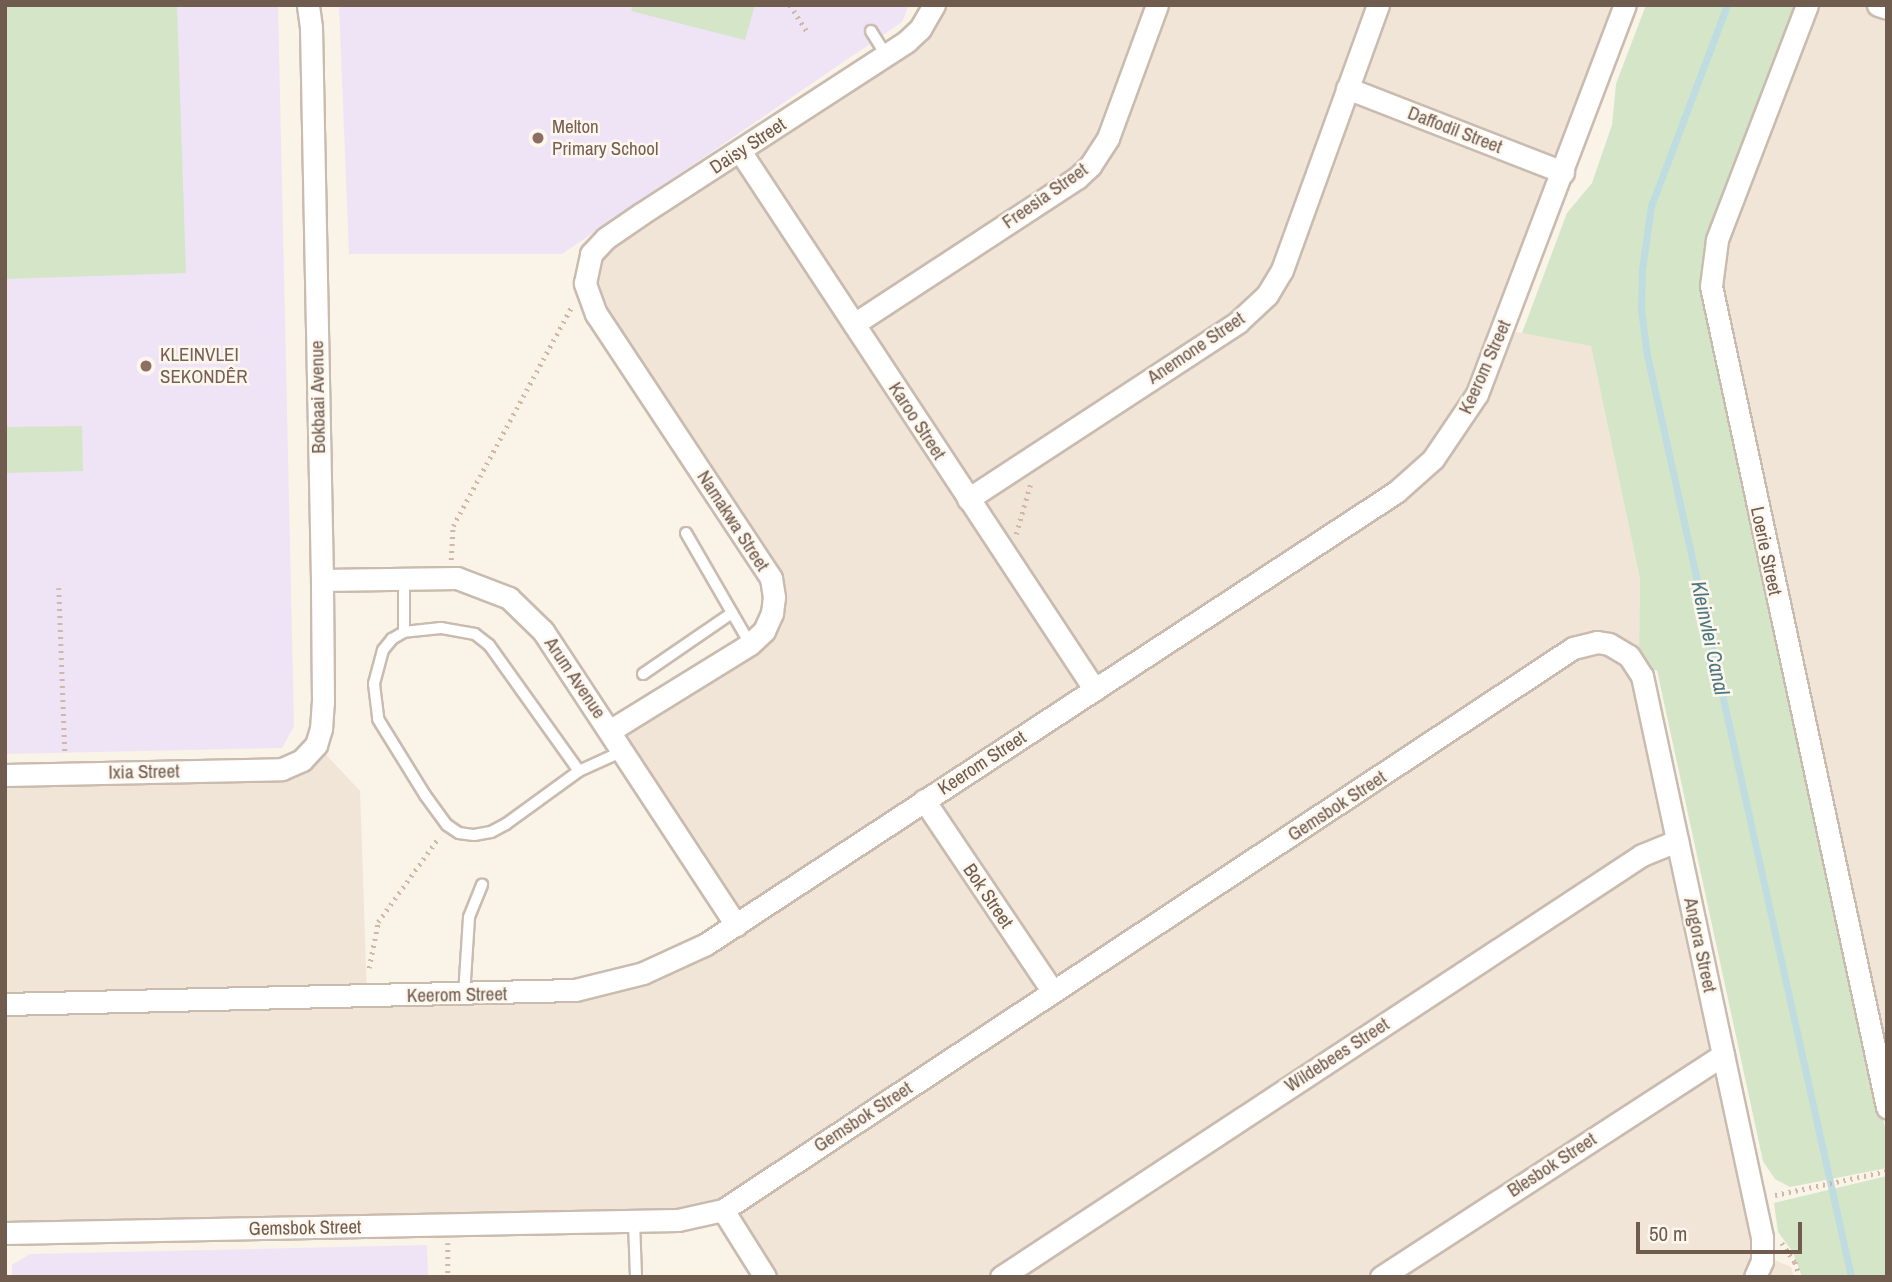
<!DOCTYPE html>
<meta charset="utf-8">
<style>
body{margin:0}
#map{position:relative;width:1892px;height:1282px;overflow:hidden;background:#f9f3e8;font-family:"Archivo Narrow",sans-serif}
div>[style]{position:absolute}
.residential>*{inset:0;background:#f0e5d7}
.education>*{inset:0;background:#efe4f6}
.green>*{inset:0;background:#d4e5c8}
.stream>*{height:7px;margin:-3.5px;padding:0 3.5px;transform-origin:3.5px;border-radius:3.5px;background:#bfdce0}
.path>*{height:4.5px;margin-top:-2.25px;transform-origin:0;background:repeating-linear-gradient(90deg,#d0b7a6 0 2px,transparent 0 7px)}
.roads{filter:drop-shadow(2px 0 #cabbaf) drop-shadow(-2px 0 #cabbaf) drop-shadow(0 2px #cabbaf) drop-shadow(0 -2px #cabbaf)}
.lane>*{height:10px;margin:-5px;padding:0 5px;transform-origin:5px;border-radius:5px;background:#fff}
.street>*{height:21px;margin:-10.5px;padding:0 10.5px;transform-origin:10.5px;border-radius:10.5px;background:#fff}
.dots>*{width:19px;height:19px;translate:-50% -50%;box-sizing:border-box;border:4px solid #fdf7ee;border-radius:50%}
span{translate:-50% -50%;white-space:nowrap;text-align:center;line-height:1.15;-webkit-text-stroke:5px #fdf7ee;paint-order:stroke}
.education-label{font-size:19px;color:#785e54}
.left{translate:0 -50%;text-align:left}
.street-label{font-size:19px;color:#705b4f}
.water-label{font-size:21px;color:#4c7780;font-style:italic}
.frame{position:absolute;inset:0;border:7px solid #705b4f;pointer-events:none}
.scale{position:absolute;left:1636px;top:1222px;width:166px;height:32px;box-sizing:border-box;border:4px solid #705b4f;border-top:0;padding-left:9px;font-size:21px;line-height:24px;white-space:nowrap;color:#705b4f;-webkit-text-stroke:5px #fdf7ee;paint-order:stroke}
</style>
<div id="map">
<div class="residential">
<div style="clip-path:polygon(932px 5px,1627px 5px,1506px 330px,1591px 346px,1640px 579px,1639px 662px,1765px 1256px,1791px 1267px,1794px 1277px,768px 1277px,723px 1207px,698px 1215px,5px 1232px,5px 777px,282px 771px,318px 746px,360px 791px,367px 998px,575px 992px,738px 923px,611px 728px,748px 644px,771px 598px,595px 314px,590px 253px,905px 40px)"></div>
<div style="clip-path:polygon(1809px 5px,1873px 5px,1887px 10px,1887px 1100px,1713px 302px,1719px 240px)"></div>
</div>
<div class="education">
<div style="clip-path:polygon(5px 5px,278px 5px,294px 726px,282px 748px,5px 754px)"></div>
<div style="clip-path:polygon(339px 5px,909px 5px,902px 22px,562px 254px,349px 254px)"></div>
<div style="clip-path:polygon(427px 1245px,428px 1277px,12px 1277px,12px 1265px,30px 1254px)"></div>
</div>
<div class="green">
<div style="clip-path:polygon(5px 5px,177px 5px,186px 273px,5px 279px)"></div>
<div style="clip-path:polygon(633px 5px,755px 5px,745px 40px,631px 11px)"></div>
<div style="clip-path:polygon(1646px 5px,1796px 5px,1702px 287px,1703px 299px,1887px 1137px,1887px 1168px,1790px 1187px,1775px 1179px,1763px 1161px,1657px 670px,1648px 671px,1639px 654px,1640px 579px,1591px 346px,1522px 333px,1567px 213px,1592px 183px,1612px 125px,1616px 84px)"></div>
<div style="clip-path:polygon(82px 426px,83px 471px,5px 473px,5px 427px)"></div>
<div style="clip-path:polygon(1887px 1176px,1887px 1277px,1802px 1277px,1793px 1252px,1778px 1232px,1774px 1203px)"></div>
</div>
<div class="stream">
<div style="left:1727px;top:5px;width:215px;rotate:110.7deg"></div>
<div style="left:1651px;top:206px;width:64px;rotate:98.1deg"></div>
<div style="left:1642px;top:269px;width:40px;rotate:91.4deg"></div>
<div style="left:1641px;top:309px;width:46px;rotate:82.6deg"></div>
<div style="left:1647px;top:355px;width:944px;rotate:77.52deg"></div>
</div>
<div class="path">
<div style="left:790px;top:5px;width:33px;rotate:57deg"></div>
<div style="left:1016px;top:534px;width:54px;rotate:-73.9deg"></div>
<div style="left:451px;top:560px;width:34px;rotate:-87deg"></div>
<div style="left:453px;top:526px;width:248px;rotate:-61.6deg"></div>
<div style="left:59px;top:588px;width:167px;rotate:87.9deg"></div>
<div style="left:369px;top:968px;width:47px;rotate:-78.9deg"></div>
<div style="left:378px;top:922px;width:105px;rotate:-54.3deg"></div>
<div style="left:1775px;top:1195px;width:115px;rotate:-12.1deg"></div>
<div style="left:448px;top:1243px;width:34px;rotate:90deg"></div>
<div style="left:1782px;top:1243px;width:23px;rotate:56deg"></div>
<div style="left:1795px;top:1262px;width:16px;rotate:72deg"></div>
</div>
<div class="roads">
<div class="lane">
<div style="left:871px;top:31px;width:28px;rotate:58deg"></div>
<div style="left:686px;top:533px;width:128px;rotate:60deg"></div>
<div style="left:404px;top:579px;width:53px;rotate:90deg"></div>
<div style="left:643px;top:674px;width:108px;rotate:-34.4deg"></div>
<div style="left:579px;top:771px;width:155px;rotate:-125.5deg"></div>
<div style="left:489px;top:645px;width:18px;rotate:-142deg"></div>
<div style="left:475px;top:634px;width:35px;rotate:-170deg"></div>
<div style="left:441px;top:628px;width:37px;rotate:174deg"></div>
<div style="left:404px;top:632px;width:14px;rotate:150deg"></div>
<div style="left:392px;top:639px;width:14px;rotate:129deg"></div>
<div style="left:383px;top:650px;width:35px;rotate:105deg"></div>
<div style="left:374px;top:684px;width:35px;rotate:83deg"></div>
<div style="left:378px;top:719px;width:89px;rotate:58.3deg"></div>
<div style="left:425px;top:795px;width:37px;rotate:54deg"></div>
<div style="left:447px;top:825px;width:14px;rotate:34deg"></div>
<div style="left:459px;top:833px;width:15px;rotate:8deg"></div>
<div style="left:474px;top:835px;width:17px;rotate:-10deg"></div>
<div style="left:491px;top:832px;width:17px;rotate:-28deg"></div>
<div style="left:506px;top:824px;width:90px;rotate:-36deg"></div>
<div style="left:579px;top:771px;width:48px;rotate:-24.4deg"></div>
<div style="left:464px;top:995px;width:78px;rotate:-86.3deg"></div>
<div style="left:469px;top:917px;width:35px;rotate:-68deg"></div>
<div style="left:634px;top:1222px;width:55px;rotate:87.9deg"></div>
</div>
<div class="street">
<div style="left:1807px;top:5px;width:252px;rotate:111deg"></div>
<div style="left:1717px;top:240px;width:46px;rotate:97.4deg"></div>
<div style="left:1711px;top:286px;width:840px;rotate:77.9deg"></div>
<div style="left:1878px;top:5px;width:9px;rotate:18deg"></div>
<div style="left:1347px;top:88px;width:232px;rotate:21.3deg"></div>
<div style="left:740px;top:151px;width:645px;rotate:56.63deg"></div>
<div style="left:854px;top:324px;width:267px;rotate:-33.2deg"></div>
<div style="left:1077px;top:178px;width:18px;rotate:-43deg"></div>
<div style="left:1090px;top:166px;width:33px;rotate:-57deg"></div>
<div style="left:1108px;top:138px;width:142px;rotate:-69.8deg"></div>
<div style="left:968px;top:499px;width:323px;rotate:-33.2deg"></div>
<div style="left:1238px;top:322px;width:40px;rotate:-43deg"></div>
<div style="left:1267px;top:295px;width:29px;rotate:-59deg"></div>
<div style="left:1282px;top:270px;width:282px;rotate:-70.1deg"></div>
<div style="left:322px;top:580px;width:135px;rotate:-0.8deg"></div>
<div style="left:457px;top:578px;width:56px;rotate:21deg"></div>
<div style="left:509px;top:598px;width:47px;rotate:44.1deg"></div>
<div style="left:543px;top:631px;width:352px;rotate:56.7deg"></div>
<div style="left:611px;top:730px;width:163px;rotate:-31.7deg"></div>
<div style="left:750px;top:644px;width:19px;rotate:-43deg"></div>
<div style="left:764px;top:631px;width:20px;rotate:-66deg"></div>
<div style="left:772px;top:613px;width:16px;rotate:-83deg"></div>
<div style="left:774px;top:597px;width:19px;rotate:-99deg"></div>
<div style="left:771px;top:578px;width:317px;rotate:-123.5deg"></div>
<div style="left:596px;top:314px;width:33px;rotate:-110deg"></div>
<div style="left:585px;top:283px;width:30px;rotate:-78deg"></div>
<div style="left:591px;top:254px;width:22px;rotate:-47deg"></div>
<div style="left:606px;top:238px;width:42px;rotate:-34.4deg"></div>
<div style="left:641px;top:214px;width:317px;rotate:-33deg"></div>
<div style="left:907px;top:41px;width:18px;rotate:-43deg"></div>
<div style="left:920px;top:29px;width:28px;rotate:-60deg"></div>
<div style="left:5px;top:775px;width:277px;rotate:-1.2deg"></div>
<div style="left:282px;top:769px;width:22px;rotate:-24deg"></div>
<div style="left:302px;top:760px;width:21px;rotate:-47deg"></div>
<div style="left:316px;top:745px;width:17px;rotate:-73deg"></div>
<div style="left:321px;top:729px;width:28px;rotate:-86deg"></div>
<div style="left:323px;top:701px;width:121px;rotate:-90.5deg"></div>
<div style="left:322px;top:580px;width:553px;rotate:-91.14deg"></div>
<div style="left:311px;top:27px;width:22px;rotate:-98deg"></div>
<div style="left:924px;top:800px;width:231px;rotate:56.1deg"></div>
<div style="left:5px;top:1004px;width:570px;rotate:-1.41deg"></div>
<div style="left:575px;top:990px;width:70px;rotate:-14deg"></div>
<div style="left:643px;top:973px;width:69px;rotate:-24.7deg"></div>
<div style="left:706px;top:944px;width:825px;rotate:-33.23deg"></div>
<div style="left:1396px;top:492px;width:50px;rotate:-41.7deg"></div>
<div style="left:1433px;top:459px;width:78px;rotate:-55.9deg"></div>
<div style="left:1477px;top:394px;width:416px;rotate:-69.2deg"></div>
<div style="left:723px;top:1210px;width:79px;rotate:57.9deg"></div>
<div style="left:5px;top:1233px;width:673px;rotate:-1.11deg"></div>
<div style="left:678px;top:1220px;width:46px;rotate:-12.5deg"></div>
<div style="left:723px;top:1210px;width:1019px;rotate:-33.47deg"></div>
<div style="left:1573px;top:648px;width:25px;rotate:-14deg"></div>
<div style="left:1597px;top:642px;width:12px;rotate:9deg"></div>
<div style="left:1609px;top:644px;width:23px;rotate:31deg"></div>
<div style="left:1629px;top:656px;width:24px;rotate:57deg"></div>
<div style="left:1642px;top:676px;width:574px;rotate:77.93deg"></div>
<div style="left:1762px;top:1237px;width:24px;rotate:90deg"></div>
<div style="left:1762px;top:1261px;width:17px;rotate:114deg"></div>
<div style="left:1001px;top:1277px;width:767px;rotate:-33.36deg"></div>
<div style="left:1642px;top:855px;width:38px;rotate:-22deg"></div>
<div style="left:1381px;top:1277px;width:408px;rotate:-33deg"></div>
</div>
</div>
<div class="dots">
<div style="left:538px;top:138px;background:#8d6e63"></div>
<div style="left:146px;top:366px;background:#8d6e63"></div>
</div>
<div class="education-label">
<span class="left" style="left:552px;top:138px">Melton<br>Primary School</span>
<span class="left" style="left:160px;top:366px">KLEINVLEI<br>SEKONDÊR</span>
</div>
<div class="street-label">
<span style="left:1455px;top:130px;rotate:21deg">Daffodil Street</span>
<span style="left:748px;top:146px;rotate:-33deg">Daisy Street</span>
<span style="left:1045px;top:196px;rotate:-35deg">Freesia Street</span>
<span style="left:1196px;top:348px;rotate:-34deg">Anemone Street</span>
<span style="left:1485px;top:367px;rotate:-66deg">Keerom Street</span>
<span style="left:318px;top:397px;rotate:-91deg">Bokbaai Avenue</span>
<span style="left:917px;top:421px;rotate:57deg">Karoo Street</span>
<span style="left:733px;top:521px;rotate:57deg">Namakwa Street</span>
<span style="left:1766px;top:551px;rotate:78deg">Loerie Street</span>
<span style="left:575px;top:678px;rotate:56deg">Arum Avenue</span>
<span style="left:982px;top:763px;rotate:-33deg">Keerom Street</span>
<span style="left:144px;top:772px;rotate:-1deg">Ixia Street</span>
<span style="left:1337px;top:806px;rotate:-33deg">Gemsbok Street</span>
<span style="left:988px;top:896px;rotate:56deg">Bok Street</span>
<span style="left:1700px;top:945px;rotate:78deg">Angora Street</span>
<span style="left:457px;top:995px;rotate:-1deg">Keerom Street</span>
<span style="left:1337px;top:1055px;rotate:-33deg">Wildebees Street</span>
<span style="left:863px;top:1117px;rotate:-33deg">Gemsbok Street</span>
<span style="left:1552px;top:1165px;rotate:-33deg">Blesbok Street</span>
<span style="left:305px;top:1228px;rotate:-1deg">Gemsbok Street</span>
</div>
<div class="water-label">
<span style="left:1710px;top:638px;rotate:78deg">Kleinvlei Canal</span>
</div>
<div class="frame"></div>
<div class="scale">50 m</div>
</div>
